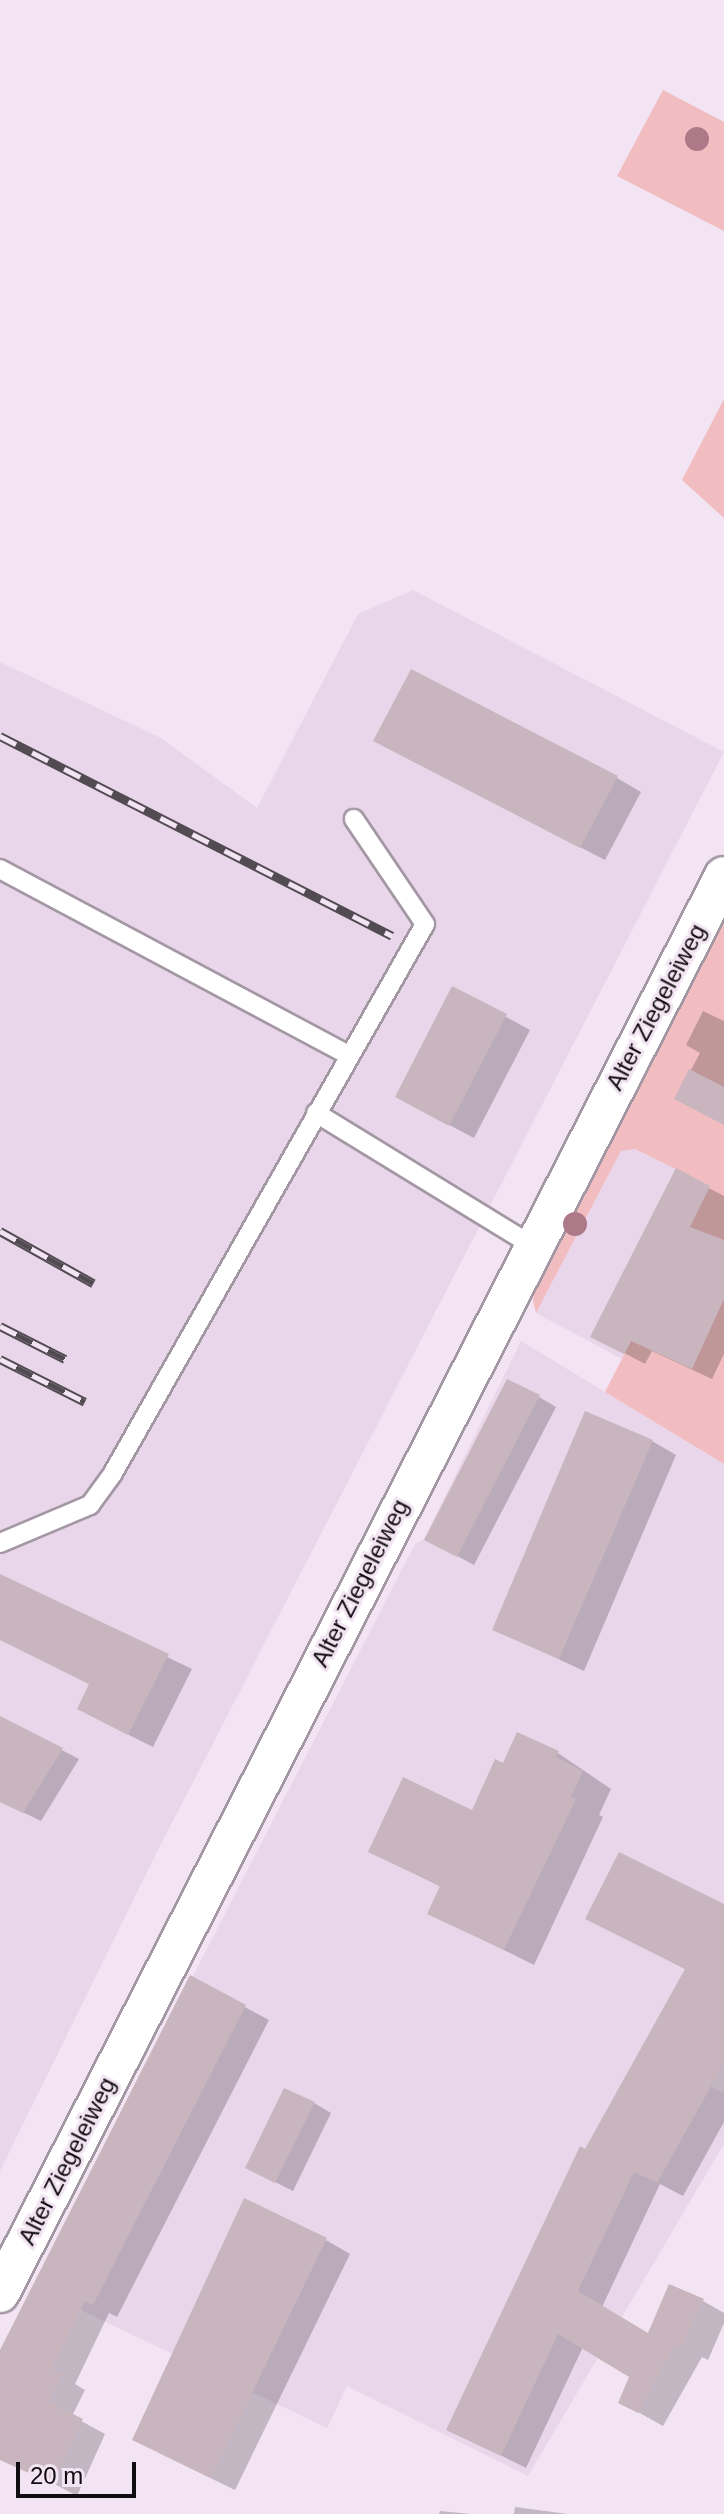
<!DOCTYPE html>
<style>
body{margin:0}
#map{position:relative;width:724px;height:2514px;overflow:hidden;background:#f2e4f2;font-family:Helvetica,sans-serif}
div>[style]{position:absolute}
.built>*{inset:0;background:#e9d6ea}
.green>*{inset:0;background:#f1bdc0}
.shadow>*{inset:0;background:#0003}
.building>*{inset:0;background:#c8b5bd}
.roads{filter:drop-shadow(2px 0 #a497a4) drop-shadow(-2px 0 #a497a4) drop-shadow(0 2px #a497a4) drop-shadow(0 -2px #a497a4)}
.service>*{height:18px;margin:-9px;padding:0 9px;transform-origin:9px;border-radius:9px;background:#fff}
.minor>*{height:38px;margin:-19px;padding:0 19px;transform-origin:19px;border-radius:19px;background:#fff}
.rail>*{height:9px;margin-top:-4.5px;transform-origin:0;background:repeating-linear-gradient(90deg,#f2e4f2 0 18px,#524b52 0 36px);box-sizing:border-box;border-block:2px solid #524b52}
.trees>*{width:24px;height:24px;margin:-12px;border-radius:50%;background:#ad7988}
span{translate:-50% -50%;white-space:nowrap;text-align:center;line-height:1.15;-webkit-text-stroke:6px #f2e4f2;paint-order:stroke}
.street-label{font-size:24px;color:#110c11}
.scale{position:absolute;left:16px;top:2462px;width:120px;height:36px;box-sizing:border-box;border:4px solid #110c11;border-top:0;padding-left:10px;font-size:24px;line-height:28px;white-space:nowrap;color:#110c11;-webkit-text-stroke:6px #f2e4f2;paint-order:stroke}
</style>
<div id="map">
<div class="built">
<div style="clip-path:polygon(413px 590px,724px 752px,156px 1854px,0 2171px,0 662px,161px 738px,257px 808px,358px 614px)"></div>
<div style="clip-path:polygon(635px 1149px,710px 1186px,622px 1359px,536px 1313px,621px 1151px)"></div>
<div style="clip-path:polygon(521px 1341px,724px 1464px,724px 2063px,711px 2087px,724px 2093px,724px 2144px,528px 2476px,347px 2386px,327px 2428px,33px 2287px,415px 1544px,424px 1539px)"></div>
</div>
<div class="green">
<div style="clip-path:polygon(663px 90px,724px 122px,724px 231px,617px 176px)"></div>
<div style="clip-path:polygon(724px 399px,724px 518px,682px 480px)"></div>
<div style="clip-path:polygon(724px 912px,724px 1464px,605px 1392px,710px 1186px,635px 1149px,621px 1151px,536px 1313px,533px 1301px,535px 1279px)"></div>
</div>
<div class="shadow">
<div style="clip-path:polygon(400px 754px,617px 778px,641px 792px,605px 860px)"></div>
<div style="clip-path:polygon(453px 988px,530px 1030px,474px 1138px,421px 1110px)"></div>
<div style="clip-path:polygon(703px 1011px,724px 1021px,724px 1124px,676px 1098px,700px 1053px,686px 1045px)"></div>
<div style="clip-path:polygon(676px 1171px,724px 1196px,724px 1354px,712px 1379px,652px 1351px,645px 1364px,613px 1347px)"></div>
<div style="clip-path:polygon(539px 1397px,556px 1407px,474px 1565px,444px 1549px)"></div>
<div style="clip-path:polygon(652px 1441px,676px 1455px,584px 1671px,494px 1629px)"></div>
<div style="clip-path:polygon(0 1576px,192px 1669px,153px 1747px,103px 1722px,91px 1685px,0 1639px)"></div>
<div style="clip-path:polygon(0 1718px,79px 1759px,41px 1821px,0 1801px)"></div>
<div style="clip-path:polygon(558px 1753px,611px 1789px,599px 1815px,603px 1817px,534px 1965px,429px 1913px,441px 1887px,370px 1851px,473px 1812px,504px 1766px)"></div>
<div style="clip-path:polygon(724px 1904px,724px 2122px,683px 2196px,660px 2184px,602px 2307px,649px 2335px,703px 2301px,724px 2313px,724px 2323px,708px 2360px,702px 2357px,663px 2426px,620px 2402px,631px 2376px,583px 2347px,526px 2468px,449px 2429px,586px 2151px,687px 1970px,588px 1918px)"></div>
<div style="clip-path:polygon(190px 1978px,269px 2020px,117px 2317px,109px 2313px,75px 2384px,85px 2390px,72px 2416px,105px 2434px,77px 2496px,0 2455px,0 2357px)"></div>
<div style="clip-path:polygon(314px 2103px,331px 2113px,293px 2191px,265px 2177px)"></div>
<div style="clip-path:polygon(326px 2240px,350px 2254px,235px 2490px,159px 2453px)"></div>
<div style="clip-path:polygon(515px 2507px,568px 2514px,514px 2514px)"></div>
<div style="clip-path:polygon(440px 2511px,472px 2514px,439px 2514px)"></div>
</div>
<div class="building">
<div style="clip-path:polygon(411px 669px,618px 776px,580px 848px,373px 741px)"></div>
<div style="clip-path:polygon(452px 986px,507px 1014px,449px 1126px,395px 1097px)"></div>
<div style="clip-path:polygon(689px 1069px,724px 1087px,724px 1125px,674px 1099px)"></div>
<div style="clip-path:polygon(676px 1168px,710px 1186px,690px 1227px,724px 1240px,724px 1299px,692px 1369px,631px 1341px,624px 1354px,590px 1337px)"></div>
<div style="clip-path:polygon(507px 1379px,540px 1395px,457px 1557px,424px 1540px)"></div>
<div style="clip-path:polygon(585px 1411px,653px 1440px,559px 1659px,492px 1630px)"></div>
<div style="clip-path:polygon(0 1574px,169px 1654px,128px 1735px,77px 1709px,89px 1684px,0 1640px)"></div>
<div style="clip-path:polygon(0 1716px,63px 1748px,23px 1813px,0 1802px)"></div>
<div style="clip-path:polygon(517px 1732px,559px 1751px,556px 1757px,583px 1771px,571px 1797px,576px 1799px,504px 1950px,427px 1914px,440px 1886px,368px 1852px,403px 1777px,472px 1810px,495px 1759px,503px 1763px)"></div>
<div style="clip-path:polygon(619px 1852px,724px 1904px,724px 2063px,657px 2183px,634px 2172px,578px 2291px,648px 2333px,669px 2284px,704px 2299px,682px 2347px,676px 2344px,638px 2413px,618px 2403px,629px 2377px,558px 2334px,501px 2456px,446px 2430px,580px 2146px,585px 2149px,685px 1969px,585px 1919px)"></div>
<div style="clip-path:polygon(190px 1975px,246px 2005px,93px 2305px,85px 2301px,51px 2369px,63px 2374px,49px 2402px,83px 2419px,53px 2484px,0 2460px,0 2350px)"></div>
<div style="clip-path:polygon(284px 2088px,315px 2102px,275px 2183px,245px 2168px)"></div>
<div style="clip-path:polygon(244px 2198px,327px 2238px,211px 2478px,132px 2440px)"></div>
</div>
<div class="roads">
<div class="service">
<div style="left:0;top:869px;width:395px;rotate:28.1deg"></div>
<div style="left:316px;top:1113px;width:252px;rotate:31.5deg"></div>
<div style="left:0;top:1543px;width:98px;rotate:-22.9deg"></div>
<div style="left:90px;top:1505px;width:39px;rotate:-54deg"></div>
<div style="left:113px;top:1473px;width:631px;rotate:-60.39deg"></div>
<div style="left:425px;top:924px;width:127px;rotate:-124.1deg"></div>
</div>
<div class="minor">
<div style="left:0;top:2293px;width:1591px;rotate:-62.94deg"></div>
</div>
</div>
<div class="rail">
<div style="left:0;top:736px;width:440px;rotate:27deg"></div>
<div style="left:0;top:1231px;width:107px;rotate:29.2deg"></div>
<div style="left:0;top:1326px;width:73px;rotate:26.9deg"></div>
<div style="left:0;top:1359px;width:95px;rotate:26.8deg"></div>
</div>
<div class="trees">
<div style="left:697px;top:139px"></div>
<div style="left:575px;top:1224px"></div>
</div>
<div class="street-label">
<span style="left:656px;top:1007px;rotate:-62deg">Alter Ziegeleiweg</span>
<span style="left:360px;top:1583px;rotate:-63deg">Alter Ziegeleiweg</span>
<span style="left:67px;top:2161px;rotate:-63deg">Alter Ziegeleiweg</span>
</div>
<div class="scale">20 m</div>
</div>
